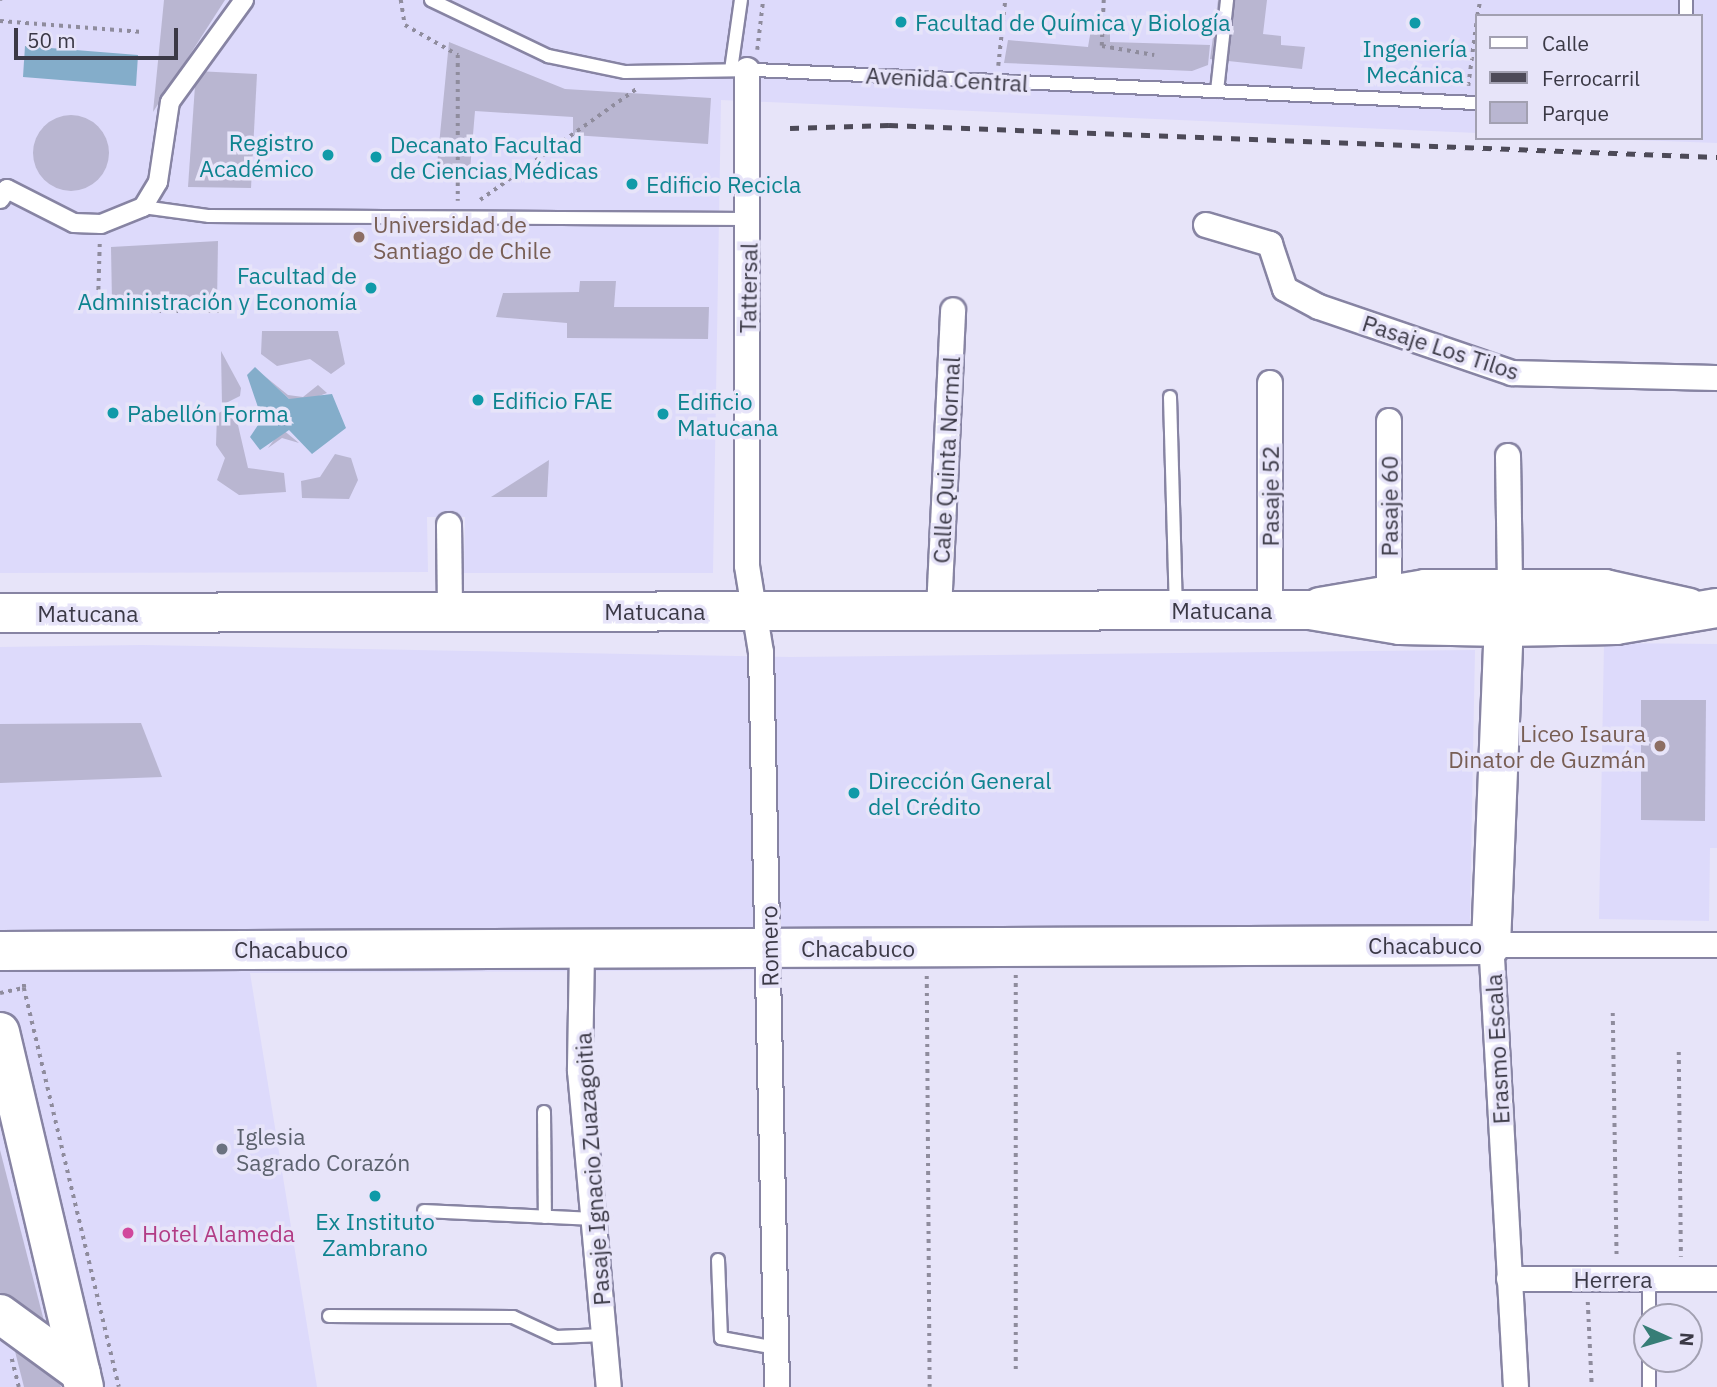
<!DOCTYPE html>
<meta charset="utf-8">
<style>
body{margin:0}
#map{position:relative;width:1717px;height:1387px;overflow:hidden;background:#e7e4f9;font-family:"IBM Plex Sans",sans-serif}
div>[style]{position:absolute}
.built>*{inset:0;background:#dddafb}
.green>*{inset:0;background:#b9b6d1}
.round{border-radius:50%}
.water>*{inset:0;background:#84adca}
.path>*{height:3.5px;margin-top:-1.75px;transform-origin:0;background:repeating-linear-gradient(90deg,#8f8c9d 0 3.5px,transparent 0 8.5px)}
.roads{filter:drop-shadow(2px 0 #8784a3) drop-shadow(-2px 0 #8784a3) drop-shadow(0 2px #8784a3) drop-shadow(0 -2px #8784a3)}
.service>*{height:12px;margin:-6px;padding:0 6px;transform-origin:6px;border-radius:6px;background:#fff}
.pedestrian>*{height:18px;margin:-9px;padding:0 9px;transform-origin:9px;border-radius:9px;background:#fff}
.minor>*{height:24px;margin:-12px;padding:0 12px;transform-origin:12px;border-radius:12px;background:#fff}
.primary>*{height:38px;margin:-19px;padding:0 19px;transform-origin:19px;border-radius:19px;background:#fff}
.rail>*{height:5px;margin-top:-2.5px;transform-origin:0;background:repeating-linear-gradient(90deg,#4d4a58 0 9px,transparent 0 18px)}
.dots>*{width:19px;height:19px;translate:-50% -50%;box-sizing:border-box;border:4px solid #e7e4f9;border-radius:50%}
span{translate:-50% -50%;white-space:nowrap;text-align:center;line-height:1.15;-webkit-text-stroke:7px #e7e4f9;paint-order:stroke}
.culture-label{font-size:23px;color:#0d838f}
.left{translate:0 -50%;text-align:left}
.right{translate:-100% -50%;text-align:right}
.street-label{font-size:23px;color:#3b3946}
.education-label{font-size:23px;color:#785e54}
.worship-label{font-size:23px;color:#5b616d}
.hotel-label{font-size:23px;color:#b23c85}
.legend{position:absolute;left:1475px;top:14px;width:228px;height:126px;box-sizing:border-box;background:#e7e4f9;border:2px solid #a2a0b1;margin:0;padding:9px 12px;list-style:none;font-size:21px;color:#3b3946}
.legend li{display:flex;align-items:center;gap:14px;height:35px}
.legend b{width:35px;border:2px solid #a2a0b1}
.north{position:absolute;left:1633px;top:1303px;width:70px;height:70px;box-sizing:border-box;background:#e7e4f9;border:2px solid #a2a0b1;border-radius:50%;rotate:94deg;font-size:19px;font-weight:700;line-height:28px;text-align:center;color:#3b3946}
.north::after{content:'';display:block;margin:auto;width:24px;height:32px;background:#377e77;clip-path:polygon(50% 0,100% 100%,50% 72%,0 100%)}
.scale{position:absolute;left:14px;top:28px;width:164px;height:32px;box-sizing:border-box;border:4px solid #3b3946;border-top:0;padding-left:9px;font-size:21px;line-height:24px;white-space:nowrap;color:#3b3946;-webkit-text-stroke:5px #e7e4f9;paint-order:stroke}
</style>
<div id="map">
<div class="built">
<div style="clip-path:polygon(0 0,1717px 0,1717px 143px,1578px 138px,1701px 138px,1701px 16px,1477px 16px,1477px 133px,721px 100px,713px 573px,464px 573px,465px 517px,427px 517px,428px 572px,0 573px)"></div>
<div style="clip-path:polygon(1604px 643px,1717px 644px,1717px 848px,1710px 848px,1709px 921px,1599px 919px)"></div>
<div style="clip-path:polygon(142px 645px,791px 657px,1475px 650px,1469px 966px,250px 973px,317px 1387px,0 1387px,0 647px)"></div>
</div>
<div class="green">
<div style="clip-path:polygon(164px 0,225px 0,153px 112px)"></div>
<div style="clip-path:polygon(1218px 0,1267px 0,1263px 34px,1281px 36px,1281px 45px,1305px 47px,1302px 69px,1210px 59px)"></div>
<div style="clip-path:polygon(1091px 29px,1110px 31px,1110px 42px,1210px 45px,1208px 65px,1192px 71px,1004px 63px,1008px 40px,1088px 47px)"></div>
<div style="clip-path:polygon(449px 42px,565px 89px,711px 98px,708px 144px,573px 135px,573px 117px,475px 111px,470px 170px,436px 176px)"></div>
<div style="clip-path:polygon(196px 71px,257px 74px,251px 188px,188px 187px)"></div>
<div class="round" style="left:33px;top:115px;width:76px;height:76px"></div>
<div style="clip-path:polygon(218px 241px,217px 303px,112px 302px,111px 247px)"></div>
<div style="clip-path:polygon(580px 281px,616px 281px,614px 307px,709px 307px,708px 339px,567px 338px,567px 323px,496px 317px,503px 293px,579px 292px)"></div>
<div style="clip-path:polygon(262px 331px,338px 331px,345px 364px,331px 374px,310px 359px,277px 366px,261px 354px)"></div>
<div style="clip-path:polygon(221px 351px,241px 388px,240px 396px,222px 405px)"></div>
<div style="clip-path:polygon(262px 374px,288px 395px,303px 397px,318px 385px,327px 393px,306px 401px,289px 399px)"></div>
<div style="clip-path:polygon(224px 410px,238px 425px,248px 468px,284px 473px,286px 492px,239px 495px,217px 480px,225px 458px,216px 445px,217px 414px)"></div>
<div style="clip-path:polygon(282px 429px,299px 443px,282px 438px,268px 448px)"></div>
<div style="clip-path:polygon(335px 454px,351px 458px,358px 480px,349px 499px,302px 498px,301px 481px,320px 477px)"></div>
<div style="clip-path:polygon(549px 460px,547px 497px,491px 497px)"></div>
<div style="clip-path:polygon(1641px 700px,1706px 700px,1705px 821px,1641px 820px)"></div>
<div style="clip-path:polygon(141px 723px,162px 777px,0 783px,0 724px)"></div>
<div style="clip-path:polygon(0 1150px,61px 1387px,24px 1387px,0 1292px)"></div>
</div>
<div class="water">
<div style="clip-path:polygon(25px 46px,138px 55px,136px 86px,23px 77px)"></div>
<div style="clip-path:polygon(255px 367px,289px 399px,332px 394px,346px 428px,312px 454px,289px 430px,260px 450px,250px 437px,262px 419px,247px 375px)"></div>
</div>
<div class="path">
<div style="left:401px;top:0;width:25px;rotate:81deg"></div>
<div style="left:405px;top:25px;width:61px;rotate:29.5deg"></div>
<div style="left:458px;top:55px;width:146px;rotate:90deg"></div>
<div style="left:1104px;top:0;width:46px;rotate:92.5deg"></div>
<div style="left:1102px;top:46px;width:53px;rotate:9.8deg"></div>
<div style="left:0;top:1px;width:1px;rotate:-90deg"></div>
<div style="left:1477px;top:16px;width:16px;rotate:-79deg"></div>
<div style="left:0;top:21px;width:143px;rotate:4.4deg"></div>
<div style="left:757px;top:50px;width:50px;rotate:-83.2deg"></div>
<div style="left:998px;top:66px;width:66px;rotate:-83.9deg"></div>
<div style="left:1468px;top:86px;width:70px;rotate:-82.6deg"></div>
<div style="left:480px;top:200px;width:191px;rotate:-35.4deg"></div>
<div style="left:100px;top:244px;width:67px;rotate:91.7deg"></div>
<div style="left:98px;top:311px;width:136px"></div>
<div style="left:1016px;top:975px;width:397px;rotate:90deg"></div>
<div style="left:927px;top:976px;width:411px;rotate:89.6deg"></div>
<div style="left:24px;top:988px;width:410px;rotate:76.6deg"></div>
<div style="left:0;top:993px;width:25px;rotate:-12deg"></div>
<div style="left:24px;top:988px;width:8px;rotate:-97deg"></div>
<div style="left:1613px;top:1013px;width:243px;rotate:89.1deg"></div>
<div style="left:1679px;top:1052px;width:205px;rotate:89.4deg"></div>
<div style="left:1588px;top:1302px;width:85px;rotate:87.3deg"></div>
<div style="left:12px;top:1359px;width:29px;rotate:76deg"></div>
</div>
<div class="roads">
<div class="service">
<div style="left:431px;top:0;width:130px;rotate:25.6deg"></div>
<div style="left:548px;top:56px;width:79px;rotate:11.7deg"></div>
<div style="left:625px;top:72px;width:130px;rotate:-0.9deg"></div>
<div style="left:755px;top:70px;width:723px;rotate:2.62deg"></div>
<div style="left:1686px;top:16px;width:16px;rotate:-90deg"></div>
<div style="left:731px;top:70px;width:71px;rotate:-81.9deg"></div>
<div style="left:1217px;top:91px;width:92px;rotate:-83.7deg"></div>
<div style="left:143px;top:207px;width:67px;rotate:7.8deg"></div>
<div style="left:209px;top:216px;width:540px;rotate:0.32deg"></div>
<div style="left:1170px;top:397px;width:209px;rotate:88.4deg"></div>
<div style="left:544px;top:1112px;width:105px;rotate:89.5deg"></div>
<div style="left:424px;top:1211px;width:170px;rotate:2.7deg"></div>
<div style="left:718px;top:1260px;width:78px;rotate:87.8deg"></div>
<div style="left:721px;top:1338px;width:56px;rotate:10.3deg"></div>
<div style="left:1649px;top:1279px;width:38px;rotate:90deg"></div>
<div style="left:329px;top:1316px;width:184px;rotate:0.3deg"></div>
<div style="left:513px;top:1317px;width:47px;rotate:24.9deg"></div>
<div style="left:556px;top:1337px;width:48px;rotate:-2.4deg"></div>
<div style="left:1649px;top:1359px;width:28px;rotate:90deg"></div>
</div>
<div class="pedestrian">
<div style="left:0;top:199px;width:12px;rotate:-55deg"></div>
<div style="left:7px;top:189px;width:75px;rotate:26.9deg"></div>
<div style="left:74px;top:223px;width:27px;rotate:2deg"></div>
<div style="left:101px;top:224px;width:45px;rotate:-22deg"></div>
<div style="left:143px;top:207px;width:29px;rotate:-59deg"></div>
<div style="left:158px;top:182px;width:81px;rotate:-81.5deg"></div>
<div style="left:170px;top:102px;width:126px;rotate:-54deg"></div>
</div>
<div class="minor">
<div style="left:747px;top:70px;width:496px;rotate:90deg"></div>
<div style="left:747px;top:566px;width:87px;rotate:80.8deg"></div>
<div style="left:761px;top:652px;width:735px;rotate:88.75deg"></div>
<div style="left:1206px;top:225px;width:67px;rotate:16.5deg"></div>
<div style="left:1270px;top:244px;width:47px;rotate:71.6deg"></div>
<div style="left:1285px;top:289px;width:38px;rotate:28deg"></div>
<div style="left:1319px;top:307px;width:204px;rotate:18.9deg"></div>
<div style="left:1512px;top:373px;width:205px;rotate:1.4deg"></div>
<div style="left:1508px;top:456px;width:133px;rotate:89.1deg"></div>
<div style="left:449px;top:525px;width:87px;rotate:89.3deg"></div>
<div style="left:1389px;top:592px;width:171px;rotate:-90deg"></div>
<div style="left:939px;top:610px;width:300px;rotate:-87.3deg"></div>
<div style="left:1270px;top:610px;width:227px;rotate:-90deg"></div>
<div style="left:582px;top:951px;width:120px;rotate:91deg"></div>
<div style="left:580px;top:1071px;width:317px;rotate:84.8deg"></div>
<div style="left:1509px;top:1279px;width:208px"></div>
<div style="left:1516px;top:1387px;width:443px;rotate:-93.2deg"></div>
<div style="left:1491px;top:945px;width:226px"></div>
</div>
<div class="primary">
<div style="left:1320px;top:607px;width:107px;rotate:-9.7deg"></div>
<div style="left:1425px;top:589px;width:180px"></div>
<div style="left:1605px;top:589px;width:86px;rotate:12.7deg"></div>
<div style="left:0;top:613px;width:1310px;rotate:-0.13deg"></div>
<div style="left:1310px;top:610px;width:91px;rotate:9.5deg"></div>
<div style="left:1400px;top:625px;width:104px;rotate:1.1deg"></div>
<div style="left:1504px;top:627px;width:112px;rotate:-1deg"></div>
<div style="left:1616px;top:625px;width:102px;rotate:-9.6deg"></div>
<div style="left:0;top:951px;width:1491px;rotate:-0.23deg"></div>
<div style="left:1491px;top:945px;width:318px;rotate:-87.7deg"></div>
<div style="left:1504px;top:627px;width:21px;rotate:-65deg"></div>
<div style="left:1513px;top:608px;width:31px;rotate:-37deg"></div>
<div style="left:0;top:1032px;width:365px;rotate:76.7deg"></div>
<div style="left:0;top:1314px;width:100px;rotate:36.1deg"></div>
</div>
</div>
<div class="rail">
<div style="left:790px;top:128px;width:99px;rotate:-1.7deg"></div>
<div style="left:889px;top:125px;width:829px;rotate:2.21deg"></div>
</div>
<div class="dots">
<div style="left:901px;top:22px;background:#0f9aa8"></div>
<div style="left:1415px;top:23px;background:#0f9aa8"></div>
<div style="left:328px;top:155px;background:#0f9aa8"></div>
<div style="left:376px;top:157px;background:#0f9aa8"></div>
<div style="left:632px;top:184px;background:#0f9aa8"></div>
<div style="left:359px;top:237px;background:#8d6e63"></div>
<div style="left:371px;top:288px;background:#0f9aa8"></div>
<div style="left:478px;top:400px;background:#0f9aa8"></div>
<div style="left:113px;top:413px;background:#0f9aa8"></div>
<div style="left:663px;top:414px;background:#0f9aa8"></div>
<div style="left:1660px;top:746px;background:#8d6e63"></div>
<div style="left:854px;top:793px;background:#0f9aa8"></div>
<div style="left:222px;top:1149px;background:#6b7280"></div>
<div style="left:375px;top:1196px;background:#0f9aa8"></div>
<div style="left:128px;top:1233px;background:#d1479c"></div>
</div>
<div class="culture-label">
<span class="left" style="left:915px;top:22px">Facultad de Química y Biología</span>
<span style="left:1415px;top:61px">Ingeniería<br>Mecánica</span>
<span class="right" style="left:314px;top:155px">Registro<br>Académico</span>
<span class="left" style="left:390px;top:157px">Decanato Facultad<br>de Ciencias Médicas</span>
<span class="left" style="left:646px;top:184px">Edificio Recicla</span>
<span class="right" style="left:357px;top:288px">Facultad de<br>Administración y Economía</span>
<span class="left" style="left:492px;top:400px">Edificio FAE</span>
<span class="left" style="left:677px;top:414px">Edificio<br>Matucana</span>
<span class="left" style="left:127px;top:413px">Pabellón Forma</span>
<span class="left" style="left:868px;top:793px">Dirección General<br>del Crédito</span>
<span style="left:375px;top:1234px">Ex Instituto<br>Zambrano</span>
</div>
<div class="street-label">
<span style="left:947px;top:79px;rotate:3deg">Avenida Central</span>
<span style="left:748px;top:288px;rotate:-89deg">Tattersal</span>
<span style="left:1441px;top:347px;rotate:18deg">Pasaje Los Tilos</span>
<span style="left:946px;top:460px;rotate:-87deg">Calle Quinta Normal</span>
<span style="left:1270px;top:496px;rotate:-90deg">Pasaje 52</span>
<span style="left:1389px;top:506px;rotate:-90deg">Pasaje 60</span>
<span style="left:1222px;top:610px">Matucana</span>
<span style="left:655px;top:611px">Matucana</span>
<span style="left:88px;top:613px">Matucana</span>
<span style="left:1425px;top:945px">Chacabuco</span>
<span style="left:769px;top:946px;rotate:-91deg">Romero</span>
<span style="left:858px;top:948px">Chacabuco</span>
<span style="left:291px;top:949px">Chacabuco</span>
<span style="left:1497px;top:1049px;rotate:-93deg">Erasmo Escala</span>
<span style="left:592px;top:1169px;rotate:-94deg">Pasaje Ignacio Zuazagoitia</span>
<span style="left:1613px;top:1279px">Herrera</span>
</div>
<div class="education-label">
<span class="left" style="left:373px;top:237px">Universidad de<br>Santiago de Chile</span>
<span class="right" style="left:1646px;top:746px">Liceo Isaura<br>Dinator de Guzmán</span>
</div>
<div class="worship-label">
<span class="left" style="left:236px;top:1149px">Iglesia<br>Sagrado Corazón</span>
</div>
<div class="hotel-label">
<span class="left" style="left:142px;top:1233px">Hotel Alameda</span>
</div>
<ul class="legend">
<li><b style="height:9px;background:#fff"></b>Calle</li>
<li><b style="height:9px;background:#4d4a58"></b>Ferrocarril</li>
<li><b style="height:19px;background:#b9b6d1"></b>Parque</li>
</ul>
<div class="north">N</div>
<div class="scale">50 m</div>
</div>
